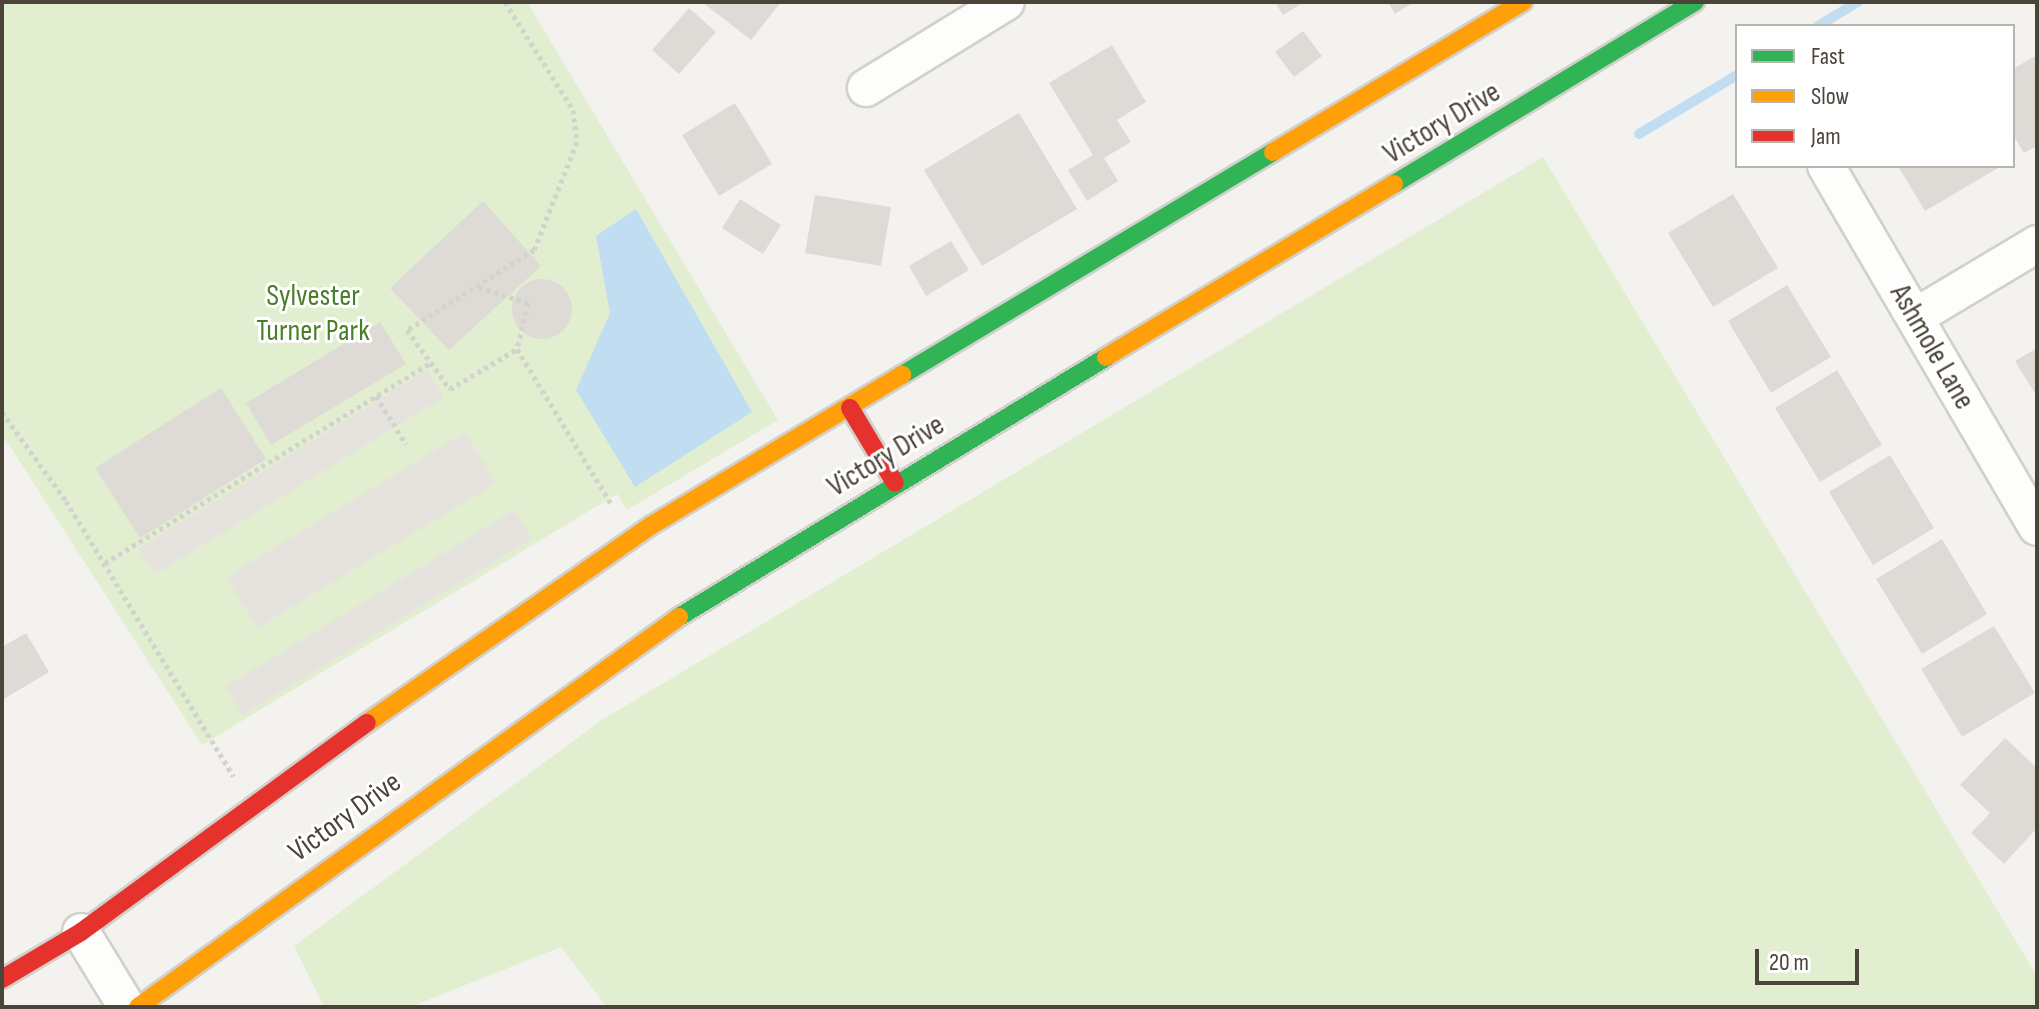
<!DOCTYPE html>
<style>
body{margin:0}
#map{position:relative;width:2039px;height:1009px;overflow:hidden;background:#f4f2ee;font-family:"Sofia Sans Condensed",sans-serif}
div>[style]{position:absolute}
.green>*{inset:0;background:#e1eecf}
.parking>*{inset:0;background:#e6e3df}
.water>*{inset:0;background:#c0ddf1}
.stream>*{height:10px;margin:-5px;padding:0 5px;transform-origin:5px;border-radius:5px;background:#c0ddf1}
.building>*{inset:0;background:#dedbd6}
.round{border-radius:50%}
.path>*{height:5px;margin-top:-2.5px;transform-origin:0;background:repeating-linear-gradient(90deg,#d3d2cc 0 4px,transparent 0 8px)}
.roads{filter:drop-shadow(2px 0 #d2d0cb) drop-shadow(-2px 0 #d2d0cb) drop-shadow(0 2px #d2d0cb) drop-shadow(0 -2px #d2d0cb)}
.street>*{height:36px;margin:-18px;padding:0 18px;transform-origin:18px;border-radius:18px;background:#fdfdfc}
.fast>*{height:18px;margin:-9px;padding:0 9px;transform-origin:9px;border-radius:9px;background:#30b455}
.slow>*{height:18px;margin:-9px;padding:0 9px;transform-origin:9px;border-radius:9px;background:#ff9f0a}
.jam>*{height:18px;margin:-9px;padding:0 9px;transform-origin:9px;border-radius:9px;background:#e5322d}
span{translate:-50% -50%;white-space:nowrap;text-align:center;line-height:1.15;-webkit-text-stroke:6px #fff;paint-order:stroke}
.street-label{font-size:30px;color:#4b4439}
.park-label{font-size:30px;color:#4a7f2a}
.frame{position:absolute;inset:0;border:4px solid #4b4439;pointer-events:none}
.legend{position:absolute;left:1735px;top:24px;width:280px;height:144px;box-sizing:border-box;background:#fff;border:2px solid #b7b4b0;margin:0;padding:10px 14px;list-style:none;font-size:24px;color:#4b4439}
.legend li{display:flex;align-items:center;gap:16px;height:40px}
.legend b{width:40px;border:2px solid #b7b4b0}
.scale{position:absolute;left:1755px;top:949px;width:104px;height:36px;box-sizing:border-box;border:4px solid #4b4439;border-top:0;padding-left:10px;font-size:24px;line-height:28px;white-space:nowrap;color:#4b4439;-webkit-text-stroke:6px #fff;paint-order:stroke}
</style>
<div id="map">
<div class="green">
<div style="clip-path:polygon(2px 2px,527px 2px,778px 420px,627px 510px,617px 494px,202px 745px,2px 434px)"></div>
<div style="clip-path:polygon(1543px 157px,2037px 976px,2037px 1007px,607px 1007px,561px 947px,410px 1007px,324px 1007px,294px 946px,602px 720px)"></div>
</div>
<div class="parking">
<div style="clip-path:polygon(427px 370px,444px 397px,154px 575px,138px 549px)"></div>
<div style="clip-path:polygon(465px 432px,496px 483px,257px 628px,226px 577px)"></div>
<div style="clip-path:polygon(514px 510px,532px 539px,242px 715px,225px 687px)"></div>
</div>
<div class="water">
<div style="clip-path:polygon(636px 209px,752px 412px,635px 487px,576px 390px,610px 313px,596px 236px)"></div>
</div>
<div class="stream">
<div style="left:1818px;top:26px;width:47px;rotate:-31deg"></div>
<div style="left:1639px;top:134px;width:114px;rotate:-31deg"></div>
</div>
<div class="building">
<div style="clip-path:polygon(702px 2px,781px 2px,751px 40px)"></div>
<div style="clip-path:polygon(1275px 2px,1304px 2px,1283px 15px)"></div>
<div style="clip-path:polygon(1388px 2px,1414px 2px,1395px 14px)"></div>
<div style="clip-path:polygon(689px 8px,716px 32px,679px 74px,652px 50px)"></div>
<div style="clip-path:polygon(1303px 31px,1322px 56px,1294px 77px,1275px 52px)"></div>
<div style="clip-path:polygon(1112px 45px,1146px 102px,1117px 120px,1131px 142px,1104px 158px,1118px 181px,1087px 201px,1068px 170px,1093px 155px,1049px 83px)"></div>
<div style="clip-path:polygon(2037px 55px,2037px 146px,2024px 153px,2013px 135px,2013px 69px)"></div>
<div style="clip-path:polygon(735px 103px,772px 164px,719px 196px,682px 135px)"></div>
<div style="clip-path:polygon(1019px 113px,1077px 209px,982px 266px,924px 170px)"></div>
<div style="clip-path:polygon(1898px 166px,1996px 166px,1998px 168px,1925px 211px)"></div>
<div style="clip-path:polygon(1733px 194px,1778px 268px,1713px 307px,1668px 233px)"></div>
<div style="clip-path:polygon(815px 195px,891px 207px,881px 266px,805px 253px)"></div>
<div style="clip-path:polygon(740px 199px,781px 225px,763px 254px,722px 228px)"></div>
<div style="clip-path:polygon(483px 201px,541px 266px,449px 350px,390px 288px)"></div>
<div style="clip-path:polygon(951px 241px,969px 270px,926px 296px,909px 266px)"></div>
<div class="round" style="left:512px;top:279px;width:60px;height:60px"></div>
<div style="clip-path:polygon(1787px 285px,1831px 357px,1771px 393px,1728px 321px)"></div>
<div style="clip-path:polygon(380px 322px,406px 364px,271px 445px,246px 403px)"></div>
<div style="clip-path:polygon(2037px 348px,2037px 397px,2015px 361px)"></div>
<div style="clip-path:polygon(1837px 370px,1882px 445px,1820px 482px,1775px 408px)"></div>
<div style="clip-path:polygon(221px 388px,266px 459px,140px 538px,95px 468px)"></div>
<div style="clip-path:polygon(1890px 455px,1934px 528px,1873px 565px,1829px 492px)"></div>
<div style="clip-path:polygon(1942px 539px,1987px 614px,1922px 654px,1876px 579px)"></div>
<div style="clip-path:polygon(1994px 626px,2035px 693px,1962px 737px,1921px 669px)"></div>
<div style="clip-path:polygon(26px 633px,49px 672px,2px 700px,2px 647px)"></div>
<div style="clip-path:polygon(2005px 738px,2037px 768px,2037px 828px,2004px 864px,1971px 833px,1990px 813px,1960px 785px)"></div>
</div>
<div class="path">
<div style="left:505px;top:2px;width:128px;rotate:57.8deg"></div>
<div style="left:573px;top:110px;width:32px;rotate:83deg"></div>
<div style="left:577px;top:142px;width:116px;rotate:111.7deg"></div>
<div style="left:534px;top:250px;width:150px;rotate:147.8deg"></div>
<div style="left:407px;top:330px;width:73px;rotate:53.9deg"></div>
<div style="left:450px;top:389px;width:78px;rotate:-30.8deg"></div>
<div style="left:479px;top:287px;width:52px;rotate:18.1deg"></div>
<div style="left:528px;top:303px;width:47px;rotate:103.4deg"></div>
<div style="left:517px;top:349px;width:183px;rotate:58.7deg"></div>
<div style="left:376px;top:396px;width:57px;rotate:58deg"></div>
<div style="left:2px;top:412px;width:110px;rotate:54.3deg"></div>
<div style="left:66px;top:501px;width:322px;rotate:58.7deg"></div>
<div style="left:105px;top:563px;width:382px;rotate:-31.6deg"></div>
</div>
<div class="roads">
<div class="street">
<div style="left:866px;top:88px;width:164px;rotate:-31.6deg"></div>
<div style="left:1826px;top:166px;width:418px;rotate:59.7deg"></div>
<div style="left:1915px;top:317px;width:142px;rotate:-30.9deg"></div>
<div style="left:81px;top:932px;width:88px;rotate:58.5deg"></div>
</div>
<div class="fast">
<div style="left:1394px;top:184px;width:352px;rotate:-31.2deg"></div>
<div style="left:902px;top:375px;width:433px;rotate:-31deg"></div>
<div style="left:679px;top:617px;width:500px;rotate:-31.3deg"></div>
</div>
<div class="slow">
<div style="left:1273px;top:152px;width:292px;rotate:-31deg"></div>
<div style="left:1106px;top:357px;width:336px;rotate:-31deg"></div>
<div style="left:367px;top:723px;width:347px;rotate:-34.8deg"></div>
<div style="left:652px;top:525px;width:292px;rotate:-31deg"></div>
<div style="left:138px;top:1007px;width:667px;rotate:-35.79deg"></div>
</div>
<div class="jam">
<div style="left:850px;top:408px;width:87px;rotate:59deg"></div>
<div style="left:2px;top:979px;width:92px;rotate:-30.7deg"></div>
<div style="left:81px;top:932px;width:354px;rotate:-36.2deg"></div>
</div>
</div>
<div class="street-label">
<span style="left:1442px;top:123px;rotate:-31deg">Victory Drive</span>
<span style="left:1932px;top:347px;rotate:60deg">Ashmole Lane</span>
<span style="left:886px;top:456px;rotate:-31deg">Victory Drive</span>
<span style="left:345px;top:817px;rotate:-36deg">Victory Drive</span>
</div>
<div class="park-label">
<span style="left:313px;top:313px">Sylvester<br>Turner Park</span>
</div>
<div class="frame"></div>
<ul class="legend">
<li><b style="height:10px;background:#30b455"></b>Fast</li>
<li><b style="height:10px;background:#ff9f0a"></b>Slow</li>
<li><b style="height:10px;background:#e5322d"></b>Jam</li>
</ul>
<div class="scale">20 m</div>
</div>
